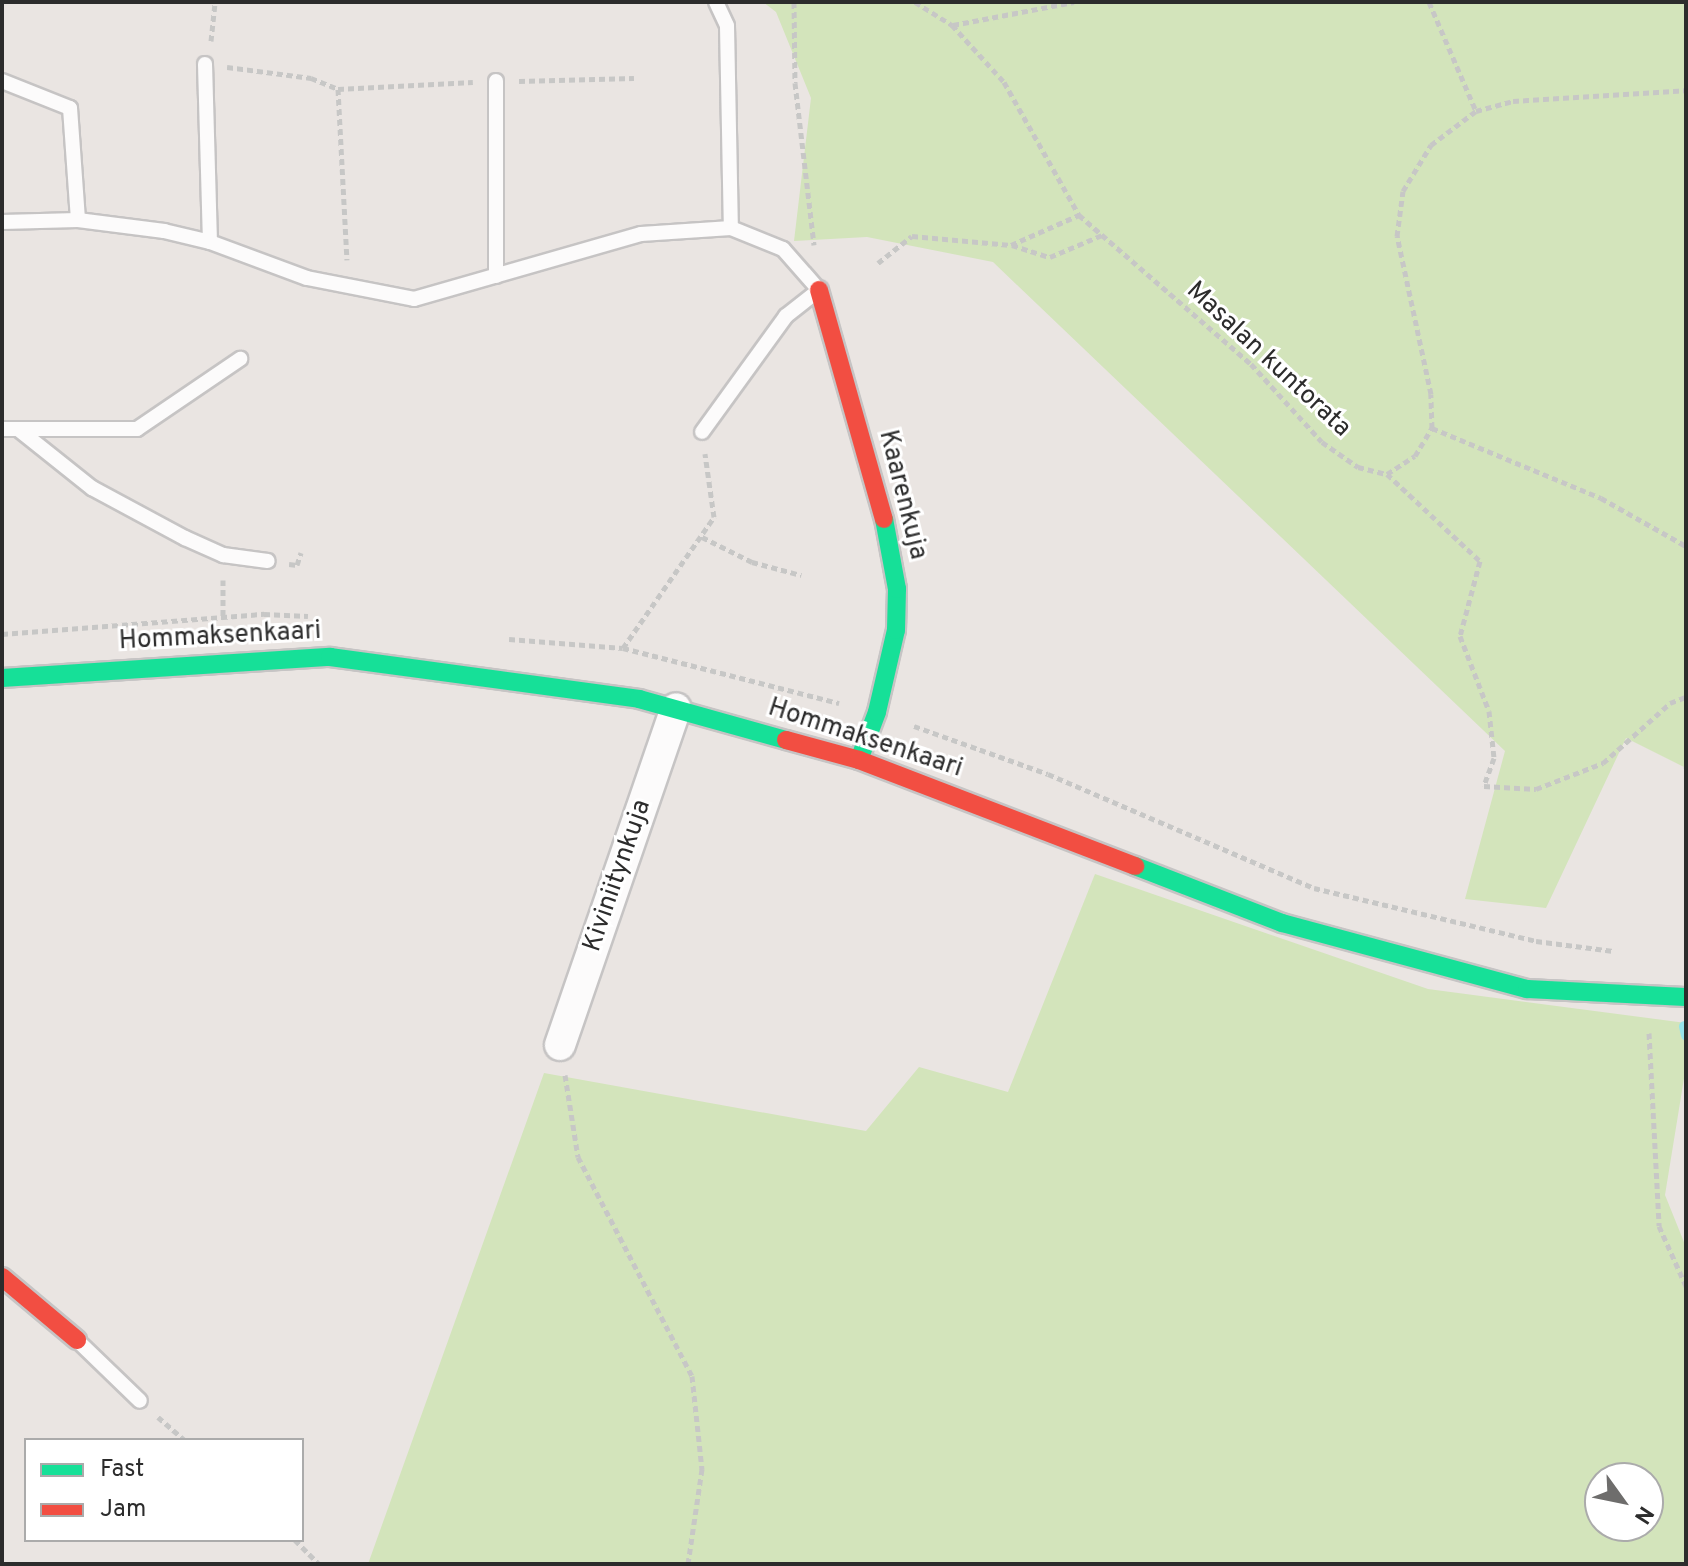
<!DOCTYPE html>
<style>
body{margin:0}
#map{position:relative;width:1688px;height:1566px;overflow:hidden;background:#eae5e2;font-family:Overpass,sans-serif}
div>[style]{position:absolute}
.green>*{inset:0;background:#d3e4bb}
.stream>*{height:11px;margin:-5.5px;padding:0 5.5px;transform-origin:5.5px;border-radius:5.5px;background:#97e3ea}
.path>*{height:5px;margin-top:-2.5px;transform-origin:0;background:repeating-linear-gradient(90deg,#c7c7c6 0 6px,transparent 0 10px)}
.roads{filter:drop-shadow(2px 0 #c6c4c4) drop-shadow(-2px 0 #c6c4c4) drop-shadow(0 2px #c6c4c4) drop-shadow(0 -2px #c6c4c4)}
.lane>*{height:14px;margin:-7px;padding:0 7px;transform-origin:7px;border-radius:7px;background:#fcfbfb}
.street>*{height:30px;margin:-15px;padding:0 15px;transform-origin:15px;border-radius:15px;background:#fcfbfb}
.fast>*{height:18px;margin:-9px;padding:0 9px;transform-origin:9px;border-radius:9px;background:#16e098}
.jam>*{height:18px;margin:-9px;padding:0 9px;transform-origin:9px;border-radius:9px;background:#f24e42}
span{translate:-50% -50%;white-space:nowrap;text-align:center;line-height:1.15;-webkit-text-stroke:6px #fff;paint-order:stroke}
.street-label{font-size:26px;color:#2c2c2c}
.frame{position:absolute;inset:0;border:4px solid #2c2c2c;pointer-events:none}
.legend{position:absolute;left:24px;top:1438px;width:280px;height:104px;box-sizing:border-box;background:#fff;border:2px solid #ababab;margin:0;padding:10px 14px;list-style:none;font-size:24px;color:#2c2c2c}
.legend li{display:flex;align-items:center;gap:16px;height:40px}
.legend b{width:40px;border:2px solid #ababab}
.north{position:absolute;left:1584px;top:1462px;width:80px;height:80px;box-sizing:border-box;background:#fff;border:2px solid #ababab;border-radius:50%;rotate:123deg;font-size:22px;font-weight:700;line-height:32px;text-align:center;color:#2c2c2c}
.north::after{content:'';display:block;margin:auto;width:28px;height:36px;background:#6e6d6c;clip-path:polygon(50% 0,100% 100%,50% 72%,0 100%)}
</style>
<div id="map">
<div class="green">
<div style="clip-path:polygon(763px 2px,1686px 2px,1686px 768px,1626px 738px,1546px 908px,1465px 899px,1505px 751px,993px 262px,867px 237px,794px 241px,811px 98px,776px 12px)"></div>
<div style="clip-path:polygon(evenodd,1095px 874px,1428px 989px,1686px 1023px,1686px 1066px,1665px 1195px,1686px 1247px,1686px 1564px,368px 1564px,544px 1073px,866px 1131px,919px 1067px,1008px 1092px,1095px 874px,1600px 1478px,1648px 1478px,1648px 1526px,1600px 1526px,1600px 1478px)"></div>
</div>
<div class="stream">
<div style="left:1684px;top:1026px;width:9px;rotate:77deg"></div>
</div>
<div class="path">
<div style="left:794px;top:2px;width:81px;rotate:89.3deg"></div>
<div style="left:795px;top:83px;width:163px;rotate:83.3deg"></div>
<div style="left:915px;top:2px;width:44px;rotate:31.9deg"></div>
<div style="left:952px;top:25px;width:77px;rotate:47.6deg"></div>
<div style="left:1004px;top:82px;width:153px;rotate:60.6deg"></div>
<div style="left:1079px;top:215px;width:228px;rotate:40.9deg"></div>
<div style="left:1251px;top:364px;width:105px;rotate:47.7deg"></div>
<div style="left:1322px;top:442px;width:44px;rotate:34.8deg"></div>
<div style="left:1358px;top:467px;width:30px;rotate:14deg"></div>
<div style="left:1387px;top:474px;width:33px;rotate:-33deg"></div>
<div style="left:1415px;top:456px;width:33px;rotate:-59deg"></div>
<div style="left:1432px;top:428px;width:34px;rotate:-92deg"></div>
<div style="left:1431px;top:394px;width:162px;rotate:-102.1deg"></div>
<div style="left:1397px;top:236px;width:45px;rotate:-82.4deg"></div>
<div style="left:1403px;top:191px;width:54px;rotate:-58.7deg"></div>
<div style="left:1431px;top:145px;width:56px;rotate:-37.1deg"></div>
<div style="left:1476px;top:111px;width:38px;rotate:-15deg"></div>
<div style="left:1513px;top:101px;width:173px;rotate:-3.6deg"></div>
<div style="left:1429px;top:2px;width:119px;rotate:66.7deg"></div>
<div style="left:953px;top:25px;width:123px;rotate:-10.8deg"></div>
<div style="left:211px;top:41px;width:39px;rotate:-84deg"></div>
<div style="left:227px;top:67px;width:85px;rotate:7.5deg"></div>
<div style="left:311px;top:78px;width:29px;rotate:22deg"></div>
<div style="left:338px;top:89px;width:135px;rotate:-3deg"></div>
<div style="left:519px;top:81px;width:115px;rotate:-1.5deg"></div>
<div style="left:338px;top:89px;width:171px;rotate:87deg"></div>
<div style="left:1012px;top:245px;width:40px;rotate:18deg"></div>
<div style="left:1050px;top:257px;width:56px;rotate:-22.9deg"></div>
<div style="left:878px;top:263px;width:43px;rotate:-38.5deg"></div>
<div style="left:912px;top:236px;width:99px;rotate:5.2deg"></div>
<div style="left:1011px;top:245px;width:74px;rotate:-23.8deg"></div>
<div style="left:1432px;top:428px;width:183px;rotate:22.5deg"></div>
<div style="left:1601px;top:498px;width:98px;rotate:29.5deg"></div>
<div style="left:1387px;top:474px;width:127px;rotate:43.1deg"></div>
<div style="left:1480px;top:561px;width:78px;rotate:104.9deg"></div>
<div style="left:1460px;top:636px;width:80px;rotate:68.9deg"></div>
<div style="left:1489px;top:711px;width:47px;rotate:83.9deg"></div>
<div style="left:1494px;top:758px;width:30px;rotate:110deg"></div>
<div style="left:1484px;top:786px;width:52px;rotate:3.3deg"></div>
<div style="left:1536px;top:789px;width:72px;rotate:-21.2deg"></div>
<div style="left:1603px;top:763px;width:90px;rotate:-41.8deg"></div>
<div style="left:1670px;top:703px;width:17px;rotate:-21deg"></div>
<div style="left:702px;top:537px;width:56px;rotate:26.6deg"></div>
<div style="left:752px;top:562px;width:51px;rotate:14.9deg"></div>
<div style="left:289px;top:564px;width:8px;rotate:7deg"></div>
<div style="left:297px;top:565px;width:13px;rotate:-72deg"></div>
<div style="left:223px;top:580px;width:37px;rotate:90deg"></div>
<div style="left:2px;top:634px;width:263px;rotate:-4.4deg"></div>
<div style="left:264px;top:614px;width:44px;rotate:2.6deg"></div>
<div style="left:509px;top:639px;width:114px;rotate:4.5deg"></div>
<div style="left:623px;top:648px;width:223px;rotate:14.3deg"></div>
<div style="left:623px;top:648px;width:160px;rotate:-55.2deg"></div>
<div style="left:714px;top:517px;width:64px;rotate:-98.1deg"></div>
<div style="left:914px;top:726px;width:142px;rotate:19.7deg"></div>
<div style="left:1048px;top:774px;width:289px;rotate:23.2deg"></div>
<div style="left:1314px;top:888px;width:228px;rotate:13.4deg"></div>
<div style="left:1536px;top:941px;width:78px;rotate:7.4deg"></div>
<div style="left:1686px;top:768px;width:1px;rotate:-90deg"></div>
<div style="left:1649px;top:1033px;width:193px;rotate:87deg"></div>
<div style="left:1659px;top:1226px;width:66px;rotate:65.8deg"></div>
<div style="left:565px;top:1075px;width:83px;rotate:81deg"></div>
<div style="left:578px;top:1157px;width:247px;rotate:62.5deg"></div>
<div style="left:692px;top:1376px;width:94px;rotate:83.9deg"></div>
<div style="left:702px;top:1469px;width:96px;rotate:98.4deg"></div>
<div style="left:158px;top:1417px;width:35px;rotate:41deg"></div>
<div style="left:295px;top:1540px;width:34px;rotate:45deg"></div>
</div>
<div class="roads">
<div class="lane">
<div style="left:716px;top:2px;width:26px;rotate:65deg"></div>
<div style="left:727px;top:26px;width:202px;rotate:88.9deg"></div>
<div style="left:205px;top:64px;width:178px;rotate:88.4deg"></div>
<div style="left:2px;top:81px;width:73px;rotate:21.7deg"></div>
<div style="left:70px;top:108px;width:112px;rotate:85.9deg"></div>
<div style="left:496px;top:81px;width:195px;rotate:90deg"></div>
<div style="left:2px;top:222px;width:76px;rotate:-1.5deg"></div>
<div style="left:78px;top:220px;width:87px;rotate:7.3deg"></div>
<div style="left:164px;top:231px;width:47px;rotate:13.4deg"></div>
<div style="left:210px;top:242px;width:103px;rotate:20.4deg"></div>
<div style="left:307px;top:278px;width:109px;rotate:11.1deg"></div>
<div style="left:414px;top:299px;width:236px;rotate:-16deg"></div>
<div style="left:641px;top:234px;width:90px;rotate:-3.8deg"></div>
<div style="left:731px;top:228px;width:56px;rotate:22deg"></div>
<div style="left:783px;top:249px;width:55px;rotate:48.7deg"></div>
<div style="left:819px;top:290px;width:42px;rotate:141.8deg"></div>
<div style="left:786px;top:316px;width:143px;rotate:125.9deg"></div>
<div style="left:2px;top:429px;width:16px"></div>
<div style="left:18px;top:429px;width:95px;rotate:38.6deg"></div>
<div style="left:92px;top:488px;width:106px;rotate:28.3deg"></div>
<div style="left:185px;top:538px;width:42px;rotate:24.1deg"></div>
<div style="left:223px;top:555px;width:45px;rotate:7.6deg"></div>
<div style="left:18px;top:429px;width:119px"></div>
<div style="left:137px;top:429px;width:125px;rotate:-34.2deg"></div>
<div style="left:80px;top:1343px;width:83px;rotate:44deg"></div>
</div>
<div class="street">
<div style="left:560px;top:1045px;width:356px;rotate:-71deg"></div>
</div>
<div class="fast">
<div style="left:2px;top:678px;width:329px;rotate:-3.7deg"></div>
<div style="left:330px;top:657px;width:312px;rotate:7.7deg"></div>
<div style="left:639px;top:699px;width:153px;rotate:15.6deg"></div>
<div style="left:859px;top:760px;width:51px;rotate:-69.4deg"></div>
<div style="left:877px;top:712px;width:84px;rotate:-77deg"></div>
<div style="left:896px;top:630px;width:41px;rotate:-88.6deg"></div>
<div style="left:897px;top:589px;width:71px;rotate:-100.5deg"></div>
<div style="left:1135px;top:866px;width:158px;rotate:21.2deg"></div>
<div style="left:1282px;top:923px;width:254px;rotate:15.1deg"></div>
<div style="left:1527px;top:989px;width:159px;rotate:2.9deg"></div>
</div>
<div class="jam">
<div style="left:819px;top:290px;width:238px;rotate:74.2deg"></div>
<div style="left:786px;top:740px;width:76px;rotate:15.3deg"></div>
<div style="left:859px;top:760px;width:296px;rotate:21deg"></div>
<div style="left:2px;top:1277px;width:98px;rotate:40deg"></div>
</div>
</div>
<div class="street-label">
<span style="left:1268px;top:360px;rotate:43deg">Masalan kuntorata</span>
<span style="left:902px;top:495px;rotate:76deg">Kaarenkuja</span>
<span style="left:220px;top:637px;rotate:-3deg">Hommaksenkaari</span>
<span style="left:865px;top:739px;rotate:18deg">Hommaksenkaari</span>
<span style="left:618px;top:876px;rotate:-71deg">Kiviniitynkuja</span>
</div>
<div class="frame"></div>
<ul class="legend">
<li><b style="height:10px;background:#16e098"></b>Fast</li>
<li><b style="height:10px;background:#f24e42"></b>Jam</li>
</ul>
<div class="north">N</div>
</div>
